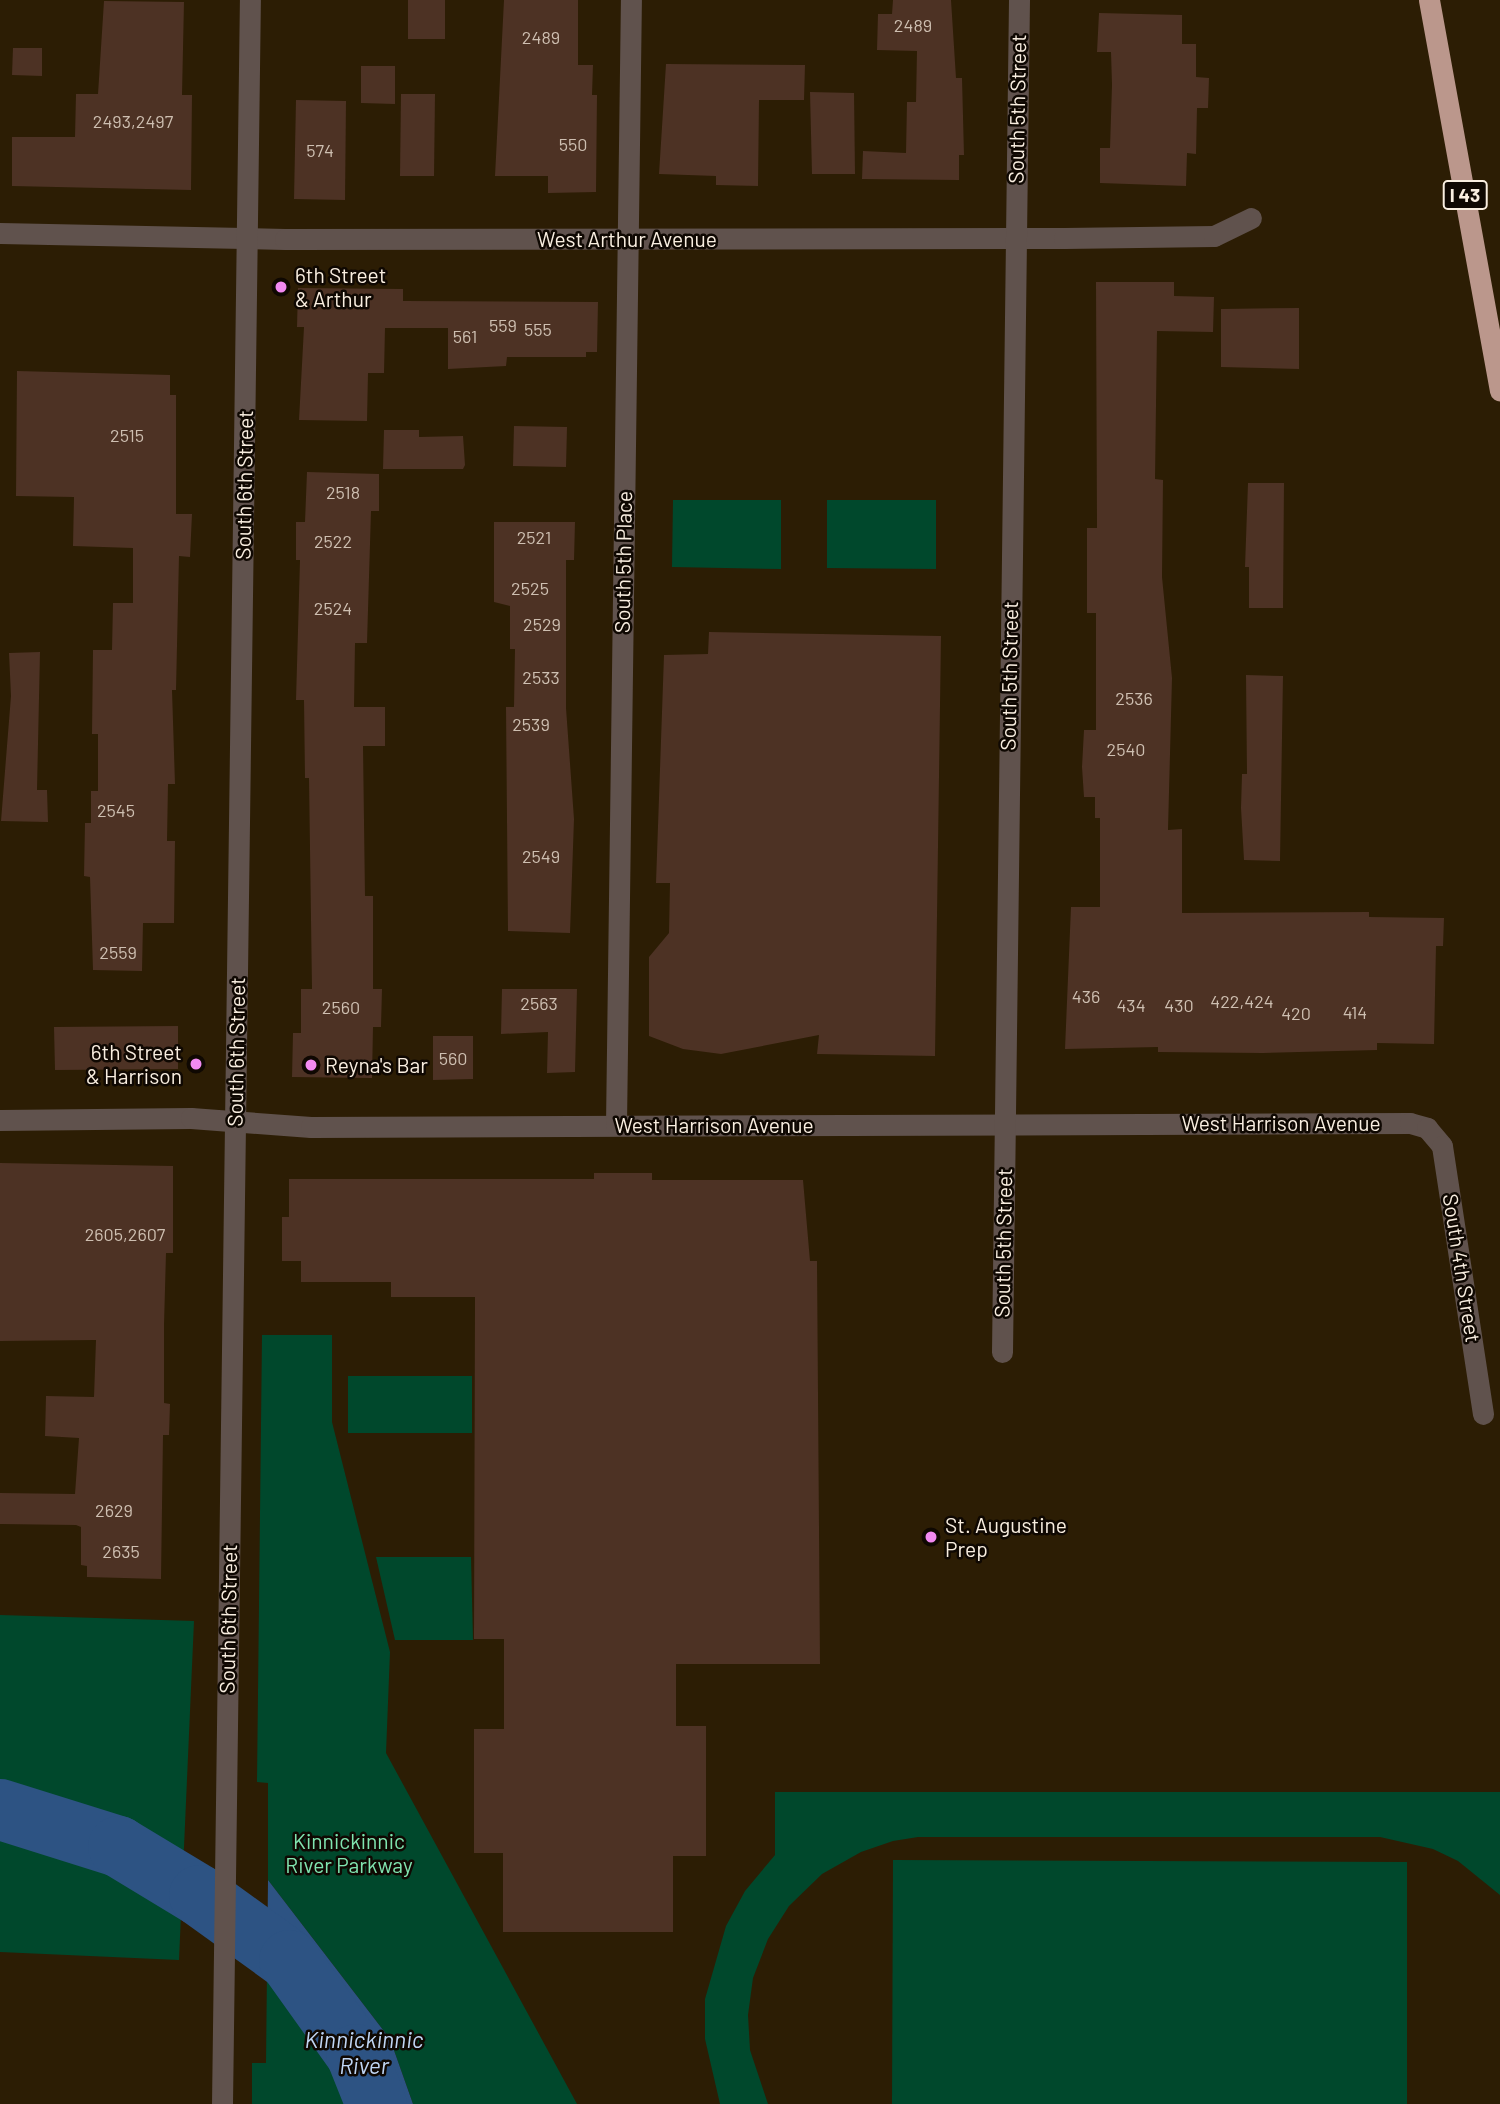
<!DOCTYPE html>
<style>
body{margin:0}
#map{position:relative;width:1500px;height:2104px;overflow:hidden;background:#2c1d04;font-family:Barlow,sans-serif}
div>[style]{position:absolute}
.green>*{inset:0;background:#00482c}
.water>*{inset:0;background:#2d5383}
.river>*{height:61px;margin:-30.5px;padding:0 30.5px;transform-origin:30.5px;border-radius:30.5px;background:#2d5383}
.building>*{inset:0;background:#4d3224}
.minor>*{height:21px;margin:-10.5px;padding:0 10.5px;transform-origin:10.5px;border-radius:10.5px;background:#60524d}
.highway>*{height:21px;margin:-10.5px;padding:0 10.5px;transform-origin:10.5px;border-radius:10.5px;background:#bb978c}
.dots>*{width:19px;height:19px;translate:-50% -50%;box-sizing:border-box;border:4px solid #0f0802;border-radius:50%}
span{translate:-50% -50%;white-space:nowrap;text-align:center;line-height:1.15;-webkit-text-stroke:5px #0f0802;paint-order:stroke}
.number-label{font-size:18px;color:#cebfb1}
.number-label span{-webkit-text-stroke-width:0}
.shield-label span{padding:2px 5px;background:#0f0802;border:2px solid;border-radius:5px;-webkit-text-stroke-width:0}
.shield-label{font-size:19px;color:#f9eee0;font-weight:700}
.street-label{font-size:21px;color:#f9eee0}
.poi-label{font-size:21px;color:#f9eee0}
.left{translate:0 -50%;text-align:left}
.right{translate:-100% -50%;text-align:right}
.park-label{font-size:21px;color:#80e5b0}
.water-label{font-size:23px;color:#c0d6f4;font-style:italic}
</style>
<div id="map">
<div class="green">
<div style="clip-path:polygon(673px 500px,781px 500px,781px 569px,672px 567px)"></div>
<div style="clip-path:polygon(827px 500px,936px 500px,936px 569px,827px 568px)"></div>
<div style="clip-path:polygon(262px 1335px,332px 1335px,332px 1422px,390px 1652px,386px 1753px,577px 2104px,413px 2104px,390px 2039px,268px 1880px,268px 1783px,257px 1782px)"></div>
<div style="clip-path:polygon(348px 1376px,472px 1376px,472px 1433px,348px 1433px)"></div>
<div style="clip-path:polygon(376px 1557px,471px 1557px,473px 1640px,395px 1640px)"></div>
<div style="clip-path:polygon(0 1615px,194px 1621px,179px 1960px,0 1952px)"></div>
<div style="clip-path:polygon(775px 1792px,1500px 1792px,1500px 1895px,1458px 1861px,1433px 1849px,1380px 1837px,918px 1837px,893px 1841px,861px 1852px,822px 1874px,789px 1906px,768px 1939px,753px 1978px,748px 2015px,750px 2050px,768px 2104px,720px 2104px,705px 2039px,705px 1999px,726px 1926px,745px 1891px,775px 1855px)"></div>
<div style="clip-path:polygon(893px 1860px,1407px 1862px,1407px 2104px,892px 2104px)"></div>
<div style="clip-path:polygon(267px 1969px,300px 2001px,342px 2074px,353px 2104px,252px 2104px,252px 2063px,266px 2063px)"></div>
</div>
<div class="water">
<div style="clip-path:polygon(268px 1880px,390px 2039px,413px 2104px,353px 2104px,342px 2074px,300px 2001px,267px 1969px)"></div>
</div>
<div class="river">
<div style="left:0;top:1809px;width:124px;rotate:17.4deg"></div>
<div style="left:118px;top:1846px;width:95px;rotate:31.2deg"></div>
<div style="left:199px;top:1895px;width:111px;rotate:35.8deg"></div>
<div style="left:289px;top:1960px;width:115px;rotate:54.5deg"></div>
<div style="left:356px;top:2054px;width:54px;rotate:68.2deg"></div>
</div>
<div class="building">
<div style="clip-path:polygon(408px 0,445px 0,445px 39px,408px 39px)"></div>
<div style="clip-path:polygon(504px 0,578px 0,578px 65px,593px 65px,592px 95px,597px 95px,596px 192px,548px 193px,548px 176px,495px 176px)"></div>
<div style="clip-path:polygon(893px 0,951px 0,956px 78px,962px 78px,964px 155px,959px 155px,959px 180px,862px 179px,863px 151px,906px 153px,907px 102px,916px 102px,917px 51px,877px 50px,878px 14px,892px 14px)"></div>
<div style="clip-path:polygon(104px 1px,184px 2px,182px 95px,192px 95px,191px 190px,12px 186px,12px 137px,75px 137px,76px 94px,98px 94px)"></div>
<div style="clip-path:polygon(1099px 13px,1182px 15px,1182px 44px,1196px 44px,1196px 77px,1209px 78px,1208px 108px,1197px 108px,1196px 154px,1187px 153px,1186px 186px,1100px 183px,1100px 148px,1110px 148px,1112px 85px,1111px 52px,1097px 52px)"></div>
<div style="clip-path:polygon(13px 48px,42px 48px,42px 76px,12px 75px)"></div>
<div style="clip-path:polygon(666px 64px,805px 65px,804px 100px,759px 100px,758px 186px,716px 185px,716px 176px,659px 174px)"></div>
<div style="clip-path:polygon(361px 66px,395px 66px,395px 104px,361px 103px)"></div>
<div style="clip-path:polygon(810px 92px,854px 93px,855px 174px,812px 174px)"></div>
<div style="clip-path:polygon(401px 94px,435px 94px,434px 176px,400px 176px)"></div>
<div style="clip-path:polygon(296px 100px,346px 101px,345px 200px,294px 199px)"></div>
<div style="clip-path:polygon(1096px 282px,1174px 282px,1174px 296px,1214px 297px,1213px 332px,1157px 331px,1155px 479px,1163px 480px,1162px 577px,1172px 678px,1168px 830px,1182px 829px,1182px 913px,1369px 912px,1369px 917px,1444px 918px,1443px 946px,1436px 946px,1434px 1044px,1377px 1043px,1377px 1050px,1263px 1053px,1158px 1052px,1158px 1047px,1065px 1049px,1071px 907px,1100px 907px,1100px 818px,1095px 818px,1095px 797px,1084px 797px,1082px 767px,1084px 730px,1096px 730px,1096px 613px,1087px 613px,1087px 528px,1097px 528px)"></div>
<div style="clip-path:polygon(298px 288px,403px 289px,403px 301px,598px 302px,597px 352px,586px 352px,586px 357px,507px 357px,506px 366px,448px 369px,448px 328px,385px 328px,384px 373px,368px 373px,367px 421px,299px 420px,304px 327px,297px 327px)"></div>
<div style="clip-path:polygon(1299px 308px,1299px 369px,1221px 367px,1221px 309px)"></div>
<div style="clip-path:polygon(17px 371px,170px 375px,170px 395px,176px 395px,176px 514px,192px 514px,190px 557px,179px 556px,176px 690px,172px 690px,175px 784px,168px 784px,167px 841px,175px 841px,174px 923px,143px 923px,142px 971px,93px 970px,90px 877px,84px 876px,85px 823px,91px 823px,91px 791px,98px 791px,98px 734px,92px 734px,93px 650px,112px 650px,113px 603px,133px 603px,133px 548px,73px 546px,74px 497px,16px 496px)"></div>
<div style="clip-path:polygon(514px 426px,567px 427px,566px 467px,513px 466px)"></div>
<div style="clip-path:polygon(384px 430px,419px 430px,419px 437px,463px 436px,465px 465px,463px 469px,383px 469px)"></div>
<div style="clip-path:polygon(307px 472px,379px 474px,379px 511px,371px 511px,367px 643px,355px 643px,354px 707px,385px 707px,385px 746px,363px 746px,365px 896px,373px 896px,373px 989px,382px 989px,381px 1027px,373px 1027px,372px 1078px,292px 1077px,293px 1033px,301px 1033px,301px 989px,312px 989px,309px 778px,305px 778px,304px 700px,296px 700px,300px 560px,296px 560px,296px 522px,305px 522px)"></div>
<div style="clip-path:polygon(1248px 483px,1284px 483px,1283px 608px,1249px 608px,1249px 567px,1245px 567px)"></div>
<div style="clip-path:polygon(494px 522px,575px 522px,574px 560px,566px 560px,566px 708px,574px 819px,570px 933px,508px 931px,506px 707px,514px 707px,515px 649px,510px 649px,510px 606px,494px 602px)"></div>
<div style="clip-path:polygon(709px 632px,941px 636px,935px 1056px,817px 1054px,819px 1035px,721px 1054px,683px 1049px,649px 1036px,649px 957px,669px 933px,670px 883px,656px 883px,664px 655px,708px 654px)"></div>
<div style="clip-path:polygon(40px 652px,37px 790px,47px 790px,48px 822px,1px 821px,11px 696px,9px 653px)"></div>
<div style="clip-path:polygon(1246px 675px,1283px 676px,1280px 861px,1244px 860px,1241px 808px,1242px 774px,1247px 774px)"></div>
<div style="clip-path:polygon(502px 989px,577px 989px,575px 1072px,547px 1073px,548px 1032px,501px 1034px)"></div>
<div style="clip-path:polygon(178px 1026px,178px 1069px,55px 1070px,54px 1027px)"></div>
<div style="clip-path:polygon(433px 1036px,473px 1036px,473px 1079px,433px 1080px)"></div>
<div style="clip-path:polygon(0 1163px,173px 1166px,173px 1253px,166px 1253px,164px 1325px,164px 1403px,170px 1404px,169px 1435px,163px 1435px,161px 1579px,87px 1577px,87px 1566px,81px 1565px,81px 1527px,76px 1525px,0 1524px,0 1493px,75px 1494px,79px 1438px,45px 1436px,46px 1396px,94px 1397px,96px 1340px,0 1341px)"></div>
<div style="clip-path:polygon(594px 1173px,652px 1173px,652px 1180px,803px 1180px,810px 1261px,817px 1261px,820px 1664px,676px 1664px,676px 1726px,706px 1726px,706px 1856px,673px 1856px,673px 1932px,503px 1932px,503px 1853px,474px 1853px,474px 1729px,504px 1729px,504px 1639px,474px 1639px,475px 1297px,391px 1297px,391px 1282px,301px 1282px,301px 1261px,282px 1261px,282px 1217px,289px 1217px,289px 1179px,594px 1179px)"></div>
</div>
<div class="minor">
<div style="left:0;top:233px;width:285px;rotate:1.2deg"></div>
<div style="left:285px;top:239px;width:779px;rotate:-0.07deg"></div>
<div style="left:1064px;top:238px;width:150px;rotate:-0.8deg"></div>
<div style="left:1214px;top:236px;width:41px;rotate:-25.9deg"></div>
<div style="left:0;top:1120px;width:191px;rotate:-0.6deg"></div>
<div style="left:191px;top:1118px;width:120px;rotate:4.3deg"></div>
<div style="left:311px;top:1127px;width:1099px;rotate:-0.21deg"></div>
<div style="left:1410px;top:1123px;width:18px;rotate:16deg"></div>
<div style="left:1427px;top:1128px;width:23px;rotate:50deg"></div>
<div style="left:1442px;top:1146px;width:271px;rotate:81.3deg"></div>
<div style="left:616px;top:1125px;width:1125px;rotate:-89.24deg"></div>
<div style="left:1002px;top:1352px;width:1352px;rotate:-89.28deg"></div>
<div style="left:222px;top:2104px;width:2104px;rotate:-89.24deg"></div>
</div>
<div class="highway">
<div style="left:1429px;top:0;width:397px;rotate:79.7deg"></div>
</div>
<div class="dots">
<div style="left:281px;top:287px;background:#f28af2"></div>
<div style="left:196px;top:1064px;background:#f28af2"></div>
<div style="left:311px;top:1065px;background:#f28af2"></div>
<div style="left:931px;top:1537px;background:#f28af2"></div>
</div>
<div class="number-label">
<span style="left:913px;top:25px">2489</span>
<span style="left:541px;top:37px">2489</span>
<span style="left:133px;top:121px">2493,2497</span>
<span style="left:573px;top:144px">550</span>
<span style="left:320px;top:150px">574</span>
<span style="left:503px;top:325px">559</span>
<span style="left:538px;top:329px">555</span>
<span style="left:465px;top:336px">561</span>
<span style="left:127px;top:435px">2515</span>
<span style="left:343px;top:492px">2518</span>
<span style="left:534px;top:537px">2521</span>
<span style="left:333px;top:541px">2522</span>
<span style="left:530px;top:588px">2525</span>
<span style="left:333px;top:608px">2524</span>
<span style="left:542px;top:624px">2529</span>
<span style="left:541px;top:677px">2533</span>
<span style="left:1134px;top:698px">2536</span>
<span style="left:531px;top:724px">2539</span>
<span style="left:1126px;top:749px">2540</span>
<span style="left:116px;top:810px">2545</span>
<span style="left:541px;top:856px">2549</span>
<span style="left:118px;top:952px">2559</span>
<span style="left:1086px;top:996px">436</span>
<span style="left:1242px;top:1001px">422,424</span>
<span style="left:539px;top:1003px">2563</span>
<span style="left:1131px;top:1005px">434</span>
<span style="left:1179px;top:1005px">430</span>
<span style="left:341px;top:1007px">2560</span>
<span style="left:1355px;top:1012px">414</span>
<span style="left:1296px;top:1013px">420</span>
<span style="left:453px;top:1058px">560</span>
<span style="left:125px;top:1234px">2605,2607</span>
<span style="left:114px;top:1510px">2629</span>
<span style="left:121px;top:1551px">2635</span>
</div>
<div class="shield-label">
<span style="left:1465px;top:195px">I 43</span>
</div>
<div class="street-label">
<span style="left:1017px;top:109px;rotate:-89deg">South 5th Street</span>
<span style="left:627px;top:239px">West Arthur Avenue</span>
<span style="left:244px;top:485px;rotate:-89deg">South 6th Street</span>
<span style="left:623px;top:562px;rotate:-89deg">South 5th Place</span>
<span style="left:1009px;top:676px;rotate:-89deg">South 5th Street</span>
<span style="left:236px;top:1052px;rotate:-89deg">South 6th Street</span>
<span style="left:1281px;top:1123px">West Harrison Avenue</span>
<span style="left:714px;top:1125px">West Harrison Avenue</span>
<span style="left:1003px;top:1243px;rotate:-89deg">South 5th Street</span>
<span style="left:1462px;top:1268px;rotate:81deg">South 4th Street</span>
<span style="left:228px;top:1619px;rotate:-89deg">South 6th Street</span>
</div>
<div class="poi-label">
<span class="left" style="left:295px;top:287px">6th Street<br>&amp; Arthur</span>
<span class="right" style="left:182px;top:1064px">6th Street<br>&amp; Harrison</span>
<span class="left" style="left:325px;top:1065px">Reyna's Bar</span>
<span class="left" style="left:945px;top:1537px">St. Augustine<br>Prep</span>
</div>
<div class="park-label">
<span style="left:349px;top:1853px">Kinnickinnic<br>River Parkway</span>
</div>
<div class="water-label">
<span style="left:364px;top:2052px">Kinnickinnic<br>River</span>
</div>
</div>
